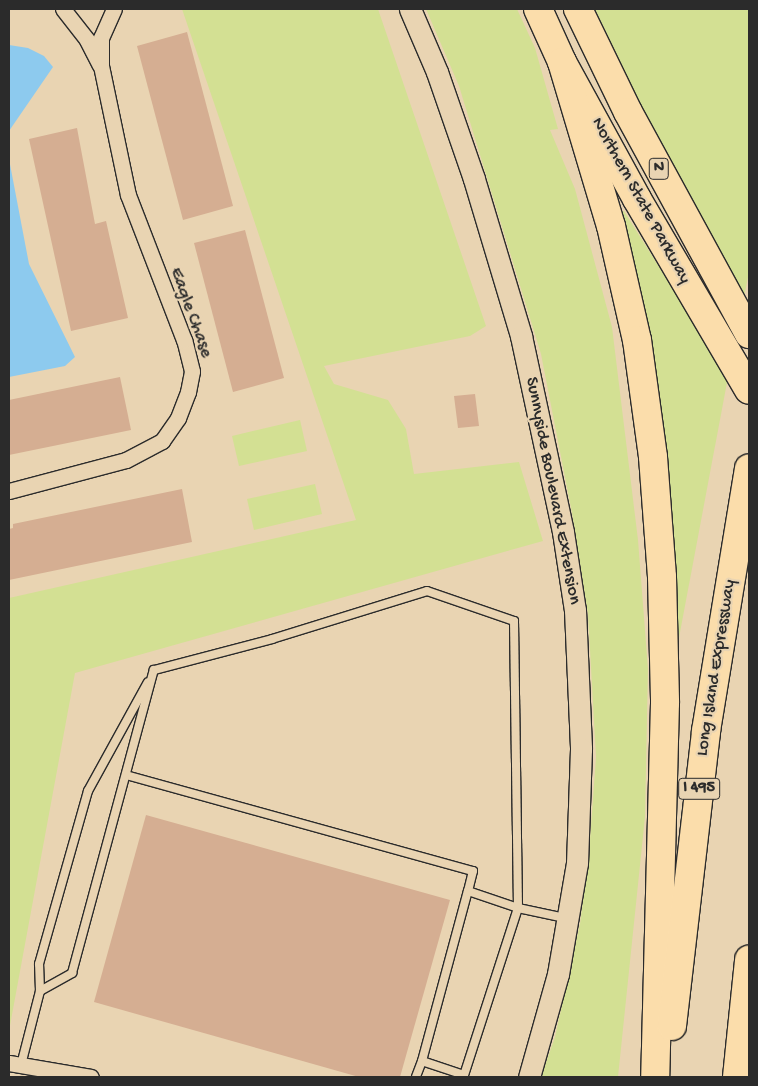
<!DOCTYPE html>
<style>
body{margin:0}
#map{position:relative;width:758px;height:1086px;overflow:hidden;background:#e9d4b2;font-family:"Gochi Hand",sans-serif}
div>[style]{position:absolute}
.green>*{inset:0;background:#d3e093}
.water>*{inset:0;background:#8dcaee}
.building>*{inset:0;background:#d5ae92}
.roads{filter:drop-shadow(1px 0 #2b2b2b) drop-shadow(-1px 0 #2b2b2b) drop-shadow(0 1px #2b2b2b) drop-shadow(0 -1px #2b2b2b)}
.lane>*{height:8px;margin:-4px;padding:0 4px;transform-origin:4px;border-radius:4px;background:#e9d4b2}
.street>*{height:15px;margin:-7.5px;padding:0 7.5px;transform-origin:7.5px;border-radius:7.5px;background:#e9d4b2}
.secondary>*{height:21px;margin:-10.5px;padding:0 10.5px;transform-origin:10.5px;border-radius:10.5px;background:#e9d4b2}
.highway>*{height:28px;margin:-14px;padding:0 14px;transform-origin:14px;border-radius:14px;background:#fbddab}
span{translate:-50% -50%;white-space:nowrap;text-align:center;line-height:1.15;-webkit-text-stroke:4.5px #e9d4b2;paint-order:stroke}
.shield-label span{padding:1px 4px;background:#e9d4b2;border:1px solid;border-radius:4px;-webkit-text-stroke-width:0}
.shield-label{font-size:16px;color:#2b2b2b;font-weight:700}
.street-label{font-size:18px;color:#2b2b2b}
.frame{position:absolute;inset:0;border:10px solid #2b2b2b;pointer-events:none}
</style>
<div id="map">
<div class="green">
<div style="clip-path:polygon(182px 9px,378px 9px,486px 326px,470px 336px,324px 366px,334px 384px,388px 400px,406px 429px,414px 474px,519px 462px,543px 541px,75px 673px,9px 1031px,9px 598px,356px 520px)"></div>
<div style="clip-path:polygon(426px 9px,517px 9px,535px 48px,558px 129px,550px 130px,575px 189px,612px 327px,638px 540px,648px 669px,645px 817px,618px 1077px,541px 1077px,555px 1037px,580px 924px,589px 854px,596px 757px,588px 614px,572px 513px,541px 354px,459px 86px)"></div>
<div style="clip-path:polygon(595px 9px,749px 9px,749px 272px,743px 302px,682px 191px)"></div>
<div style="clip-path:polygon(624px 211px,728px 377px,672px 675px,614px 216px)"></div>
<div style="clip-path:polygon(300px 420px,307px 451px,239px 466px,232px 436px)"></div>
<div style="clip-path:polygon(315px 484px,322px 514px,254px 530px,247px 499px)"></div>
</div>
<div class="water">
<div style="clip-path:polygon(9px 45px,28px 48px,44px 56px,53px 67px,9px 131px)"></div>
<div style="clip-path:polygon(9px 159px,29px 264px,75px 357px,65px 366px,9px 377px)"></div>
</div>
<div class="building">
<div style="clip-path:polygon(187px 32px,233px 206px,183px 220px,137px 46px)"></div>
<div style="clip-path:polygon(77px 128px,95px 224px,106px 221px,128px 318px,71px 331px,29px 139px)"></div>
<div style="clip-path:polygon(245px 230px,284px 378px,233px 392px,194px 243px)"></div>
<div style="clip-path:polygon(120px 377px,131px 430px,9px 455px,9px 400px)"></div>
<div style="clip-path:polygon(475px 394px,479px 426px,458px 428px,454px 396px)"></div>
<div style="clip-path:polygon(182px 489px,192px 542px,9px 580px,9px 529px,13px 528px,13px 524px)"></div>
<div style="clip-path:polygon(146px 815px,450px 900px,400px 1077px,359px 1077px,94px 1002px)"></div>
</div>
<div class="roads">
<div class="lane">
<div style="left:126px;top:775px;width:360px;rotate:15.5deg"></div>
<div style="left:473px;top:871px;width:21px;rotate:104deg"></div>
<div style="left:40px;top:991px;width:27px;rotate:-92deg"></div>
<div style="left:39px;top:964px;width:180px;rotate:-74.2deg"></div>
<div style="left:88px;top:791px;width:124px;rotate:-61.2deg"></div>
<div style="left:422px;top:1061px;width:176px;rotate:-74.9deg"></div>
<div style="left:468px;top:891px;width:53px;rotate:18.8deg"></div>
<div style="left:518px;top:908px;width:48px;rotate:12deg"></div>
<div style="left:21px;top:1065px;width:76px;rotate:-75.6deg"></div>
<div style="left:40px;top:991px;width:37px;rotate:-29deg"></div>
<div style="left:72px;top:973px;width:314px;rotate:-74.9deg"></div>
<div style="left:154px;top:670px;width:122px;rotate:-14.7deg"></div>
<div style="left:272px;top:639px;width:162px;rotate:-17.2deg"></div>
<div style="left:427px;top:591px;width:92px;rotate:19deg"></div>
<div style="left:514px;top:621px;width:287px;rotate:89.2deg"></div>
<div style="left:518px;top:908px;width:176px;rotate:107.9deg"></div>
<div style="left:464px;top:1075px;width:44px;rotate:-161.6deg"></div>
<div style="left:422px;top:1061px;width:17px;rotate:111deg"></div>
</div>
<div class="street">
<div style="left:63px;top:9px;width:39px;rotate:52deg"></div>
<div style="left:87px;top:40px;width:28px;rotate:63deg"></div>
<div style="left:9px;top:491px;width:121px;rotate:-14.8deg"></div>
<div style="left:126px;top:460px;width:41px;rotate:-27.8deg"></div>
<div style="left:162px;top:441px;width:28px;rotate:-55deg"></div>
<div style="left:178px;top:418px;width:28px;rotate:-69deg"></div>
<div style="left:188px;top:392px;width:21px;rotate:-79deg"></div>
<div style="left:192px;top:371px;width:32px;rotate:-104deg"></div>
<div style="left:184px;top:340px;width:155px;rotate:-111.1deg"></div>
<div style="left:128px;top:195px;width:132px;rotate:-101.8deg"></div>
<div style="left:101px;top:66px;width:28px;rotate:-90deg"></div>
<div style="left:101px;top:38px;width:32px;rotate:-66deg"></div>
<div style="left:9px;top:1063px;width:83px;rotate:9.7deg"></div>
</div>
<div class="secondary">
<div style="left:410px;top:9px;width:69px;rotate:66.8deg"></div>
<div style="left:437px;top:72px;width:113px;rotate:70.9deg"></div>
<div style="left:474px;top:179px;width:164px;rotate:73.3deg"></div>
<div style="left:521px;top:336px;width:200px;rotate:77.9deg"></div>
<div style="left:563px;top:532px;width:79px;rotate:81.3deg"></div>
<div style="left:575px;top:610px;width:139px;rotate:87.5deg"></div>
<div style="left:581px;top:749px;width:114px;rotate:92deg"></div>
<div style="left:577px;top:863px;width:113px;rotate:99.7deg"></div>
<div style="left:558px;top:974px;width:107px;rotate:105.7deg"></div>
</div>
<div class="highway">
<div style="left:538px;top:9px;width:58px;rotate:65.6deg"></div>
<div style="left:562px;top:62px;width:156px;rotate:61.3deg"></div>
<div style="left:637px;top:199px;width:221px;rotate:59.6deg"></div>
<div style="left:578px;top:9px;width:114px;rotate:64.1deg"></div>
<div style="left:628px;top:112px;width:253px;rotate:61.4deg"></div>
<div style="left:562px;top:62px;width:171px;rotate:73.4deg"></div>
<div style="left:611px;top:226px;width:117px;rotate:77.2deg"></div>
<div style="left:637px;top:340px;width:118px;rotate:82.2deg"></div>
<div style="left:653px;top:457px;width:120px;rotate:85.7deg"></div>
<div style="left:662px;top:577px;width:126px;rotate:88.6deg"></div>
<div style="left:665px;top:703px;width:374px;rotate:91.5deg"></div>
<div style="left:672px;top:1026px;width:297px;rotate:-83.4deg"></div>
<div style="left:706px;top:731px;width:266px;rotate:-80.7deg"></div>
<div style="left:737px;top:1077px;width:118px;rotate:-84.1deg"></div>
</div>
</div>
<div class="shield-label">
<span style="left:659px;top:169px">N</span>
<span style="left:699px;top:789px">I 495</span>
</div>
<div class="street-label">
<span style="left:640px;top:201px;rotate:61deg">Northern State Parkway</span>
<span style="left:190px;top:313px;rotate:70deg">Eagle Chase</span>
<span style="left:552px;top:491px;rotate:79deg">Sunnyside Boulevard Extension</span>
<span style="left:717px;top:668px;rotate:-81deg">Long Island Expressway</span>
</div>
<div class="frame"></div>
</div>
